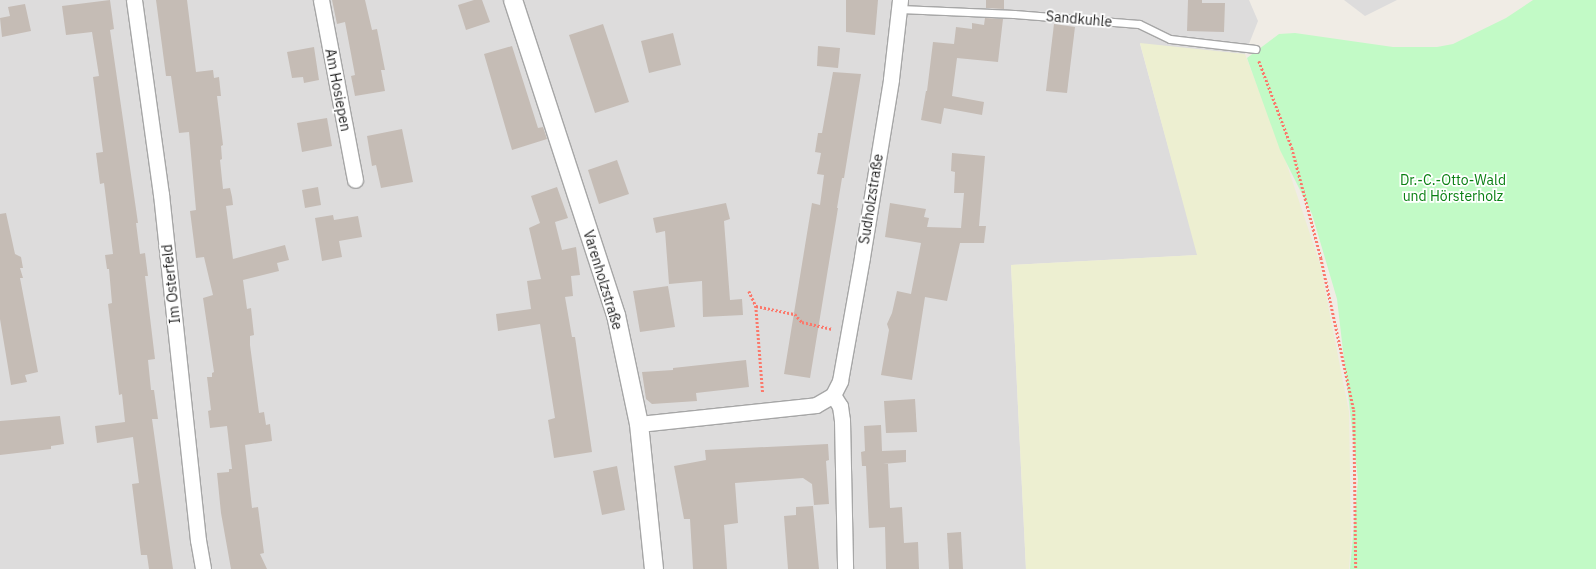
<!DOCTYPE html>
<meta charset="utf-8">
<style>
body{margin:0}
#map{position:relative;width:1596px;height:569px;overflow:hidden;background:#f0ece5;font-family:"IBM Plex Sans",sans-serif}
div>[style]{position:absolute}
.residential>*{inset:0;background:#dddcdc}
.farmland>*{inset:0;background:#edefd1}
.park>*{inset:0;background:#c2fac6}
.building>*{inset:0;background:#c5bcb5}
.path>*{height:2.5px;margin-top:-1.25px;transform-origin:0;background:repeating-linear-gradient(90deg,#fb786b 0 2px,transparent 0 4px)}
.roads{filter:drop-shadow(1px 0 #a6a6a6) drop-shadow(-1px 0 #a6a6a6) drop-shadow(0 1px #a6a6a6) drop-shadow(0 -1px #a6a6a6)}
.service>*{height:7px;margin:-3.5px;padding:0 3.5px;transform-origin:3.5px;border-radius:3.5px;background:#fff}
.minor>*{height:15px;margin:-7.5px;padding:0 7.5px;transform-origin:7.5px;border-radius:7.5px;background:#fff}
.tertiary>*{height:18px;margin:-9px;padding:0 9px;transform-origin:9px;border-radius:9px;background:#fff}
span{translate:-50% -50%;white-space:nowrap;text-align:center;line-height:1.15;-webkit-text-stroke:3.5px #fff;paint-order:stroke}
.street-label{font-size:14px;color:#1f1f1f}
.park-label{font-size:14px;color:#0a8013}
</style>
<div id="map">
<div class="residential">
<div style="clip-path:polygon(0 0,1249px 0,1258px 21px,1245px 54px,1140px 44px,1198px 255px,1011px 265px,1026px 569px,0 569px)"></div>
<div style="clip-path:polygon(1344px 0,1397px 0,1365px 16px)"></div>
</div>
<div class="farmland">
<div style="clip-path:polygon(1140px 43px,1245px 54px,1283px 153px,1320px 264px,1349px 412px,1351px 538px,1349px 569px,1026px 569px,1011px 265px,1197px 255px)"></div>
</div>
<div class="park">
<div style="clip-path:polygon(1533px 0,1596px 0,1596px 569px,1350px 569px,1358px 480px,1337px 299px,1312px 214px,1280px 150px,1247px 58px,1279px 34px,1295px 33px,1393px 47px,1437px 47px,1453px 44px,1506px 18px)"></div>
</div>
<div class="building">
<div style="clip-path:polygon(110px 0,114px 29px,110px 30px,138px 223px,136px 223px,140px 254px,145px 253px,148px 276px,145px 276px,155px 359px,148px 360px,151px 390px,154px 390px,158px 419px,152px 419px,173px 569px,149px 569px,147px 555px,141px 555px,132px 484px,139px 483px,133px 437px,97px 443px,95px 426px,125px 422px,122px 394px,119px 395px,108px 304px,112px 303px,109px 269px,107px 269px,105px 255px,113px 254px,104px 183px,100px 184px,96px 153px,103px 152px,93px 77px,99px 76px,92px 32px,66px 35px,62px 6px)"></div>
<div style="clip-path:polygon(156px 0,187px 0,196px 72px,213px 70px,214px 78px,219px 77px,221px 96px,217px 96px,223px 145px,221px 146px,222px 159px,220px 160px,223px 189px,230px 188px,232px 197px,233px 205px,226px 206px,233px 259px,285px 245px,289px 260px,277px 263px,279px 271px,243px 280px,247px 309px,251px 308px,254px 335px,250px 336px,250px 345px,259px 413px,264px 412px,266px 425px,270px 424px,272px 441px,245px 445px,252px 508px,258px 507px,264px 553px,260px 554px,267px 569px,231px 569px,221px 513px,217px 473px,229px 472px,229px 469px,232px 469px,227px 426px,210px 428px,208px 411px,211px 410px,207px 377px,212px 377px,212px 373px,214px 372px,203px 298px,213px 295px,204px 257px,196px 258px,190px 211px,196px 210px,189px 132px,179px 133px,171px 76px,166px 76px)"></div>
<div style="clip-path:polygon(332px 0,365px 0,372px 30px,377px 29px,385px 70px,381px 70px,385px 91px,355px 96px,351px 76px,355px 75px,345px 22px,337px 24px)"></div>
<div style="clip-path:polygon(474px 0,482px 0,490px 22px,466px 30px,458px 5px)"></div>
<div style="clip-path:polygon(846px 0,878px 0,875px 35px,846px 32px)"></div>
<div style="clip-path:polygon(986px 0,1004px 0,1004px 9px,986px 8px)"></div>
<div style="clip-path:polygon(1188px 0,1202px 0,1202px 3px,1225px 3px,1224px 32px,1187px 31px)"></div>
<div style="clip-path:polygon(25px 4px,31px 31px,2px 37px,0 18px,10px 16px,8px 7px)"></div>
<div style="clip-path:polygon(985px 18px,1003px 19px,998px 62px,957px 58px,952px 96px,984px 102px,982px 115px,944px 108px,941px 124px,921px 120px,926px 91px,927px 91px,933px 42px,954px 44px,956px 27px,972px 29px,972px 23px,984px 25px)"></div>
<div style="clip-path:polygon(603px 24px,629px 102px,595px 113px,569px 35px)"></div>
<div style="clip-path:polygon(1054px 24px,1075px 27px,1067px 93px,1046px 91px)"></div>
<div style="clip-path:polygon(673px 33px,681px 65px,649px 73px,641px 41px)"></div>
<div style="clip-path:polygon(512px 46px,538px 128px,543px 127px,547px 139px,512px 150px,484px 54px)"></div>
<div style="clip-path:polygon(818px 46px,840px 48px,838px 68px,817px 66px)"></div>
<div style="clip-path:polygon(314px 47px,319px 80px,304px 83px,303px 77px,292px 78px,287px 52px)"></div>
<div style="clip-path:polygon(833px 72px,861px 74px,844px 178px,842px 178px,837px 208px,838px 208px,810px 378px,784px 374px,812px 203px,820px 205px,824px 175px,817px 174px,821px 153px,815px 152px,818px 133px,822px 133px)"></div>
<div style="clip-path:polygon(327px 118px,332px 146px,302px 152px,297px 123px)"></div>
<div style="clip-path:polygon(402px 129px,413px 182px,381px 188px,376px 165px,372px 166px,367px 136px)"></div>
<div style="clip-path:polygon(952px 153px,985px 156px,979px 226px,986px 226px,984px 243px,960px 243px,947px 301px,925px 297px,912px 380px,881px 375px,889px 330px,887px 324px,892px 313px,897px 291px,911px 294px,921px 243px,885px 237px,890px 203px,926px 209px,924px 217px,929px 218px,927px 227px,961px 228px,964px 193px,954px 193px,955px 172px,951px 171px)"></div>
<div style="clip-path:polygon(617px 160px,629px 194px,599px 204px,588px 170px)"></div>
<div style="clip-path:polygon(318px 187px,321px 205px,305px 208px,302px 190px)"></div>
<div style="clip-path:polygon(557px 187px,568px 218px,555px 222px,562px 250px,576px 247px,580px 275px,571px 276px,573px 296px,565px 297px,572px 337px,575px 337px,592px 452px,554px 458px,548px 420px,555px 418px,540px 324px,498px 331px,496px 314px,531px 309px,527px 281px,541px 279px,529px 228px,540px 223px,531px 196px)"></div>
<div style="clip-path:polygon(726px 203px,730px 219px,724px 221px,730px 300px,742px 299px,743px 315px,703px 317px,702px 281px,669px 284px,665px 231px,656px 233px,653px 218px)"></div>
<div style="clip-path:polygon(6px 213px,15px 254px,21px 257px,23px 268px,20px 268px,23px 278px,20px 278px,38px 372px,25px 375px,27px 382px,11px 385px,0 319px,0 214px)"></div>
<div style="clip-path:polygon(333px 215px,334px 220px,358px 216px,362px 237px,339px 241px,342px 257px,322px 261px,315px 218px)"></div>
<div style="clip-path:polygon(668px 286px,675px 327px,640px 332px,633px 291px)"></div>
<div style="clip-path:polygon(746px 360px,749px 387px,696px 393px,697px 401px,652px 404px,646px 399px,642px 372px,673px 370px,673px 368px)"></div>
<div style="clip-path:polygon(915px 399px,917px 432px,886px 433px,884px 401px)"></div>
<div style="clip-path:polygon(60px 416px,64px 444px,51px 446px,51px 449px,0 455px,0 421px)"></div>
<div style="clip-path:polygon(881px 425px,882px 451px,906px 450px,906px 462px,883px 464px,888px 464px,890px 508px,902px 507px,904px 543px,918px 542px,919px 569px,886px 569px,885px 527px,869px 528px,866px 466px,862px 466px,861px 452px,865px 451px,864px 426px)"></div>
<div style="clip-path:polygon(828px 444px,829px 460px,826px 461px,829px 504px,814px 505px,812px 484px,803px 478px,735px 483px,738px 523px,724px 525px,727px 569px,693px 569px,690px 519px,684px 519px,674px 466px,706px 460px,705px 450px)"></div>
<div style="clip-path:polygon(617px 466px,625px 510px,602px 515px,593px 471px)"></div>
<div style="clip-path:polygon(813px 506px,819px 569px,788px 569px,784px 516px,796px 515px,796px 507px)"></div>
<div style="clip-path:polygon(961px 532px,963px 569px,949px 569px,947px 533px)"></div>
</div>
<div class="path">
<div style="left:1259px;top:61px;width:93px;rotate:69.2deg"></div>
<div style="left:1292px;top:148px;width:114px;rotate:75.2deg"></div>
<div style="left:1321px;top:258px;width:156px;rotate:77.8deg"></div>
<div style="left:1354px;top:410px;width:159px;rotate:89.3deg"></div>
<div style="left:749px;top:291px;width:17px;rotate:65deg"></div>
<div style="left:756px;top:306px;width:88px;rotate:85.5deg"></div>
<div style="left:756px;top:306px;width:40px;rotate:12deg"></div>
<div style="left:795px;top:314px;width:11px;rotate:49deg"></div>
<div style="left:802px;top:322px;width:31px;rotate:13deg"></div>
</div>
<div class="roads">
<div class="service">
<div style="left:900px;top:9px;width:114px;rotate:2.5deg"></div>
<div style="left:1014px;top:14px;width:125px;rotate:4.6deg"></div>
<div style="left:1139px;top:24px;width:34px;rotate:26deg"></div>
<div style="left:1170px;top:39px;width:86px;rotate:6.7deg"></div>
</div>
<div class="minor">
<div style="left:134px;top:0;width:196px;rotate:82.1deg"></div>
<div style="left:161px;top:194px;width:348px;rotate:83.9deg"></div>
<div style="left:198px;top:540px;width:29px;rotate:80deg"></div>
<div style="left:321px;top:0;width:183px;rotate:79.3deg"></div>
<div style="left:833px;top:395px;width:13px;rotate:58deg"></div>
<div style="left:840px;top:406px;width:14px;rotate:82deg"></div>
<div style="left:842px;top:420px;width:149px;rotate:88.8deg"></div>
<div style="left:639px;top:424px;width:178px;rotate:-6.1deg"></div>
<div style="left:816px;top:405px;width:20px;rotate:-30deg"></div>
<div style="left:833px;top:395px;width:16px;rotate:-63deg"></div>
<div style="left:840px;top:381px;width:126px;rotate:-79.9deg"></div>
<div style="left:862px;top:257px;width:180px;rotate:-80.7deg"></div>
<div style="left:891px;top:79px;width:80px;rotate:-83.5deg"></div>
</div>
<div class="tertiary">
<div style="left:513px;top:0;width:331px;rotate:71.9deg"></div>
<div style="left:616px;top:315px;width:111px;rotate:78.1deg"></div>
<div style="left:639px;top:424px;width:146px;rotate:84.1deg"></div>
</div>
</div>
<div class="street-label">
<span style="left:1079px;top:19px;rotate:5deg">Sandkuhle</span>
<span style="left:338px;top:90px;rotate:79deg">Am Hosiepen</span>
<span style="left:871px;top:199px;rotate:-81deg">Sudholzstraße</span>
<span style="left:603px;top:280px;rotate:73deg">Varenholzstraße</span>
<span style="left:171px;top:284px;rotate:-96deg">Im Osterfeld</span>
</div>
<div class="park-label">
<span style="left:1453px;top:188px">Dr.-C.-Otto-Wald<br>und Hörsterholz</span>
</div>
</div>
